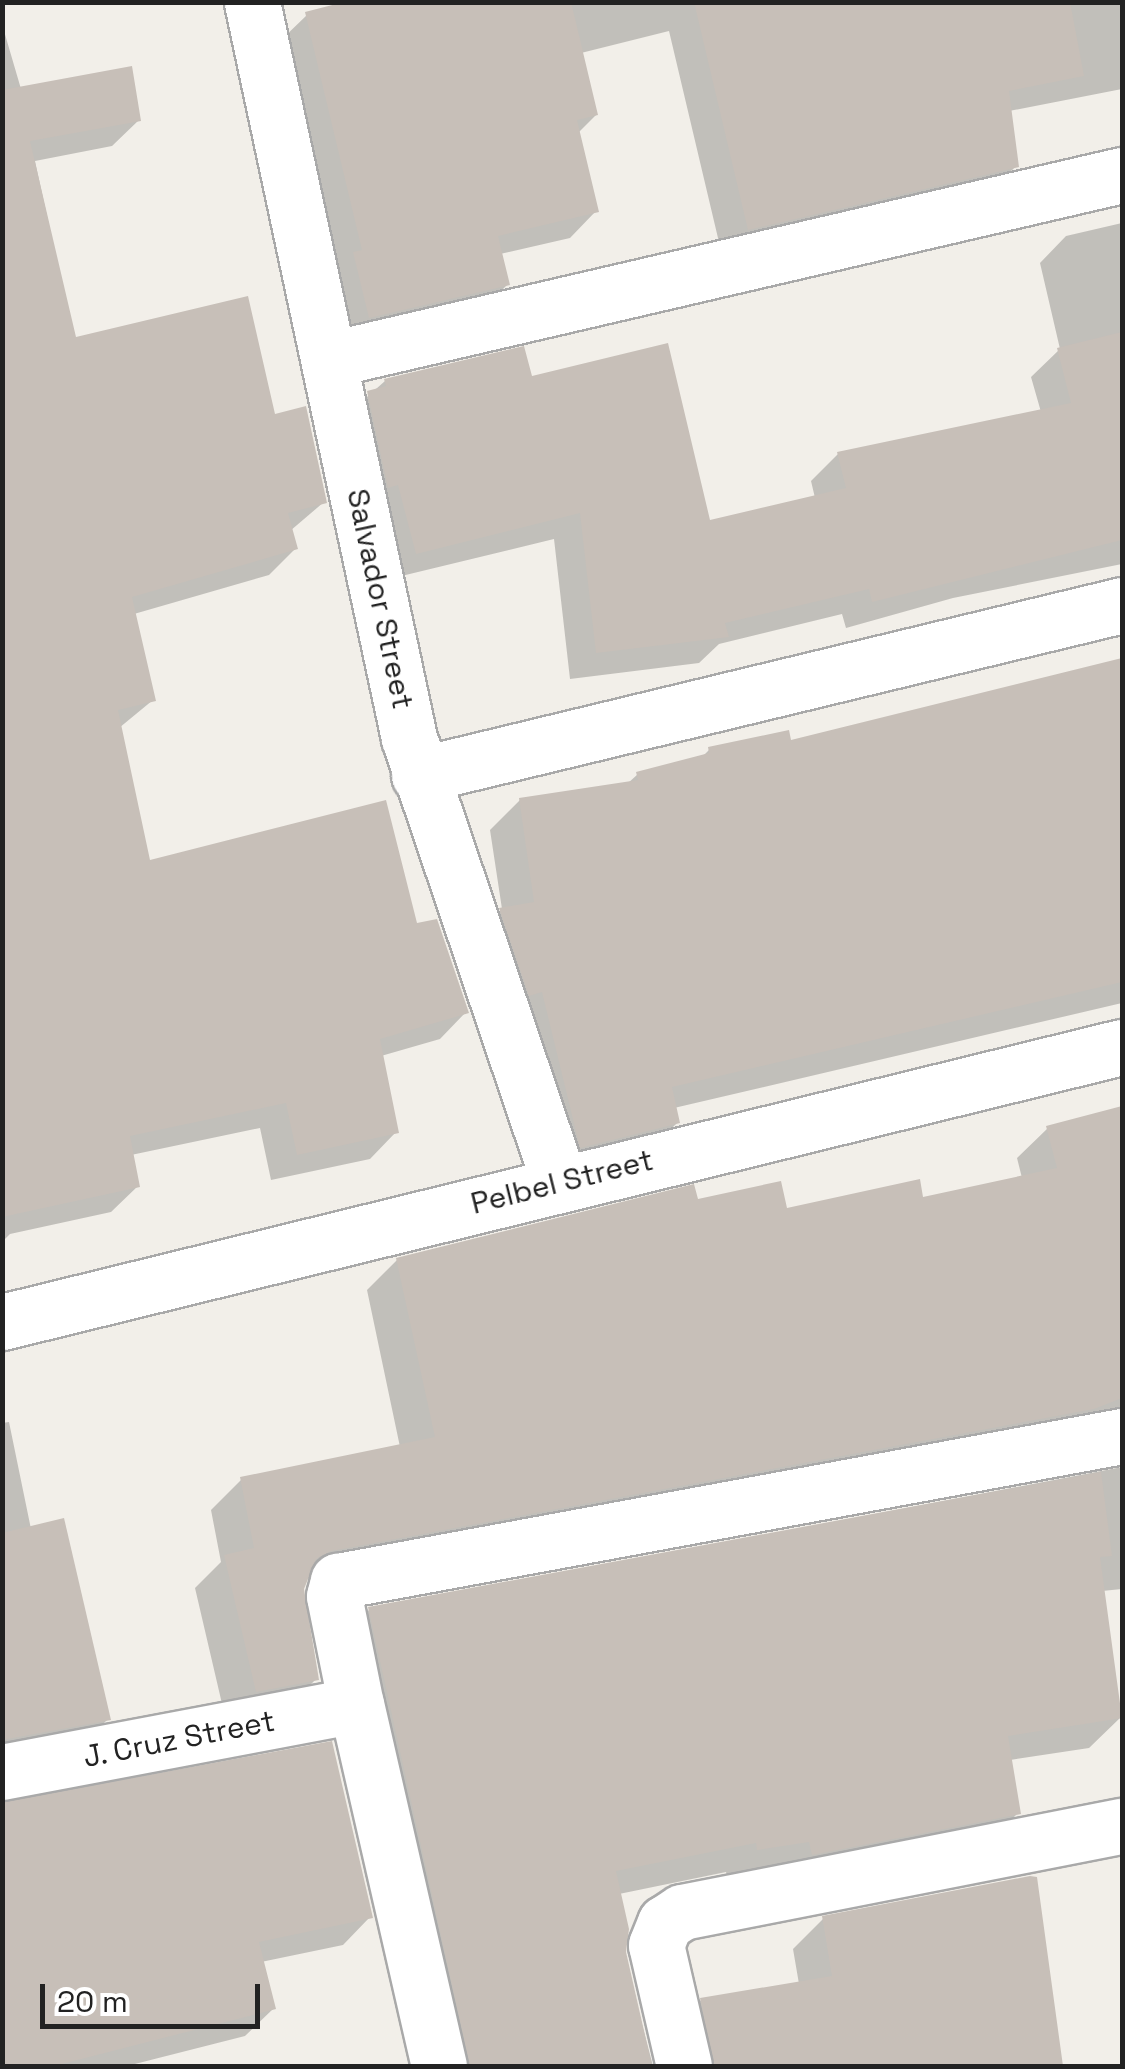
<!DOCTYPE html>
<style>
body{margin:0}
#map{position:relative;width:1125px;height:2069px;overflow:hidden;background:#f2efe9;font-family:"Space Grotesk",sans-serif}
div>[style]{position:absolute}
.shadow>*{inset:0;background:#0003}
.building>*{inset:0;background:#c7bfb8}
.roads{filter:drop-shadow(2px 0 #a9a9a9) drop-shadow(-2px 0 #a9a9a9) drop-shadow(0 2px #a9a9a9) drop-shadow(0 -2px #a9a9a9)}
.minor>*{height:55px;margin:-27.5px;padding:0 27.5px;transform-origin:27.5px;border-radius:27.5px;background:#fff}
span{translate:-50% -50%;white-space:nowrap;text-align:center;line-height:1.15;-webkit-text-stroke:9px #fff;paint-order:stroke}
.street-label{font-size:30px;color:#222}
.frame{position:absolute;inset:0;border:5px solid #222;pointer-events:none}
.scale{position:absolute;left:40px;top:1984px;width:220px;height:45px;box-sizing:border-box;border:5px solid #222;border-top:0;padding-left:12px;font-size:30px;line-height:35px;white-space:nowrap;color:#222;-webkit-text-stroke:8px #fff;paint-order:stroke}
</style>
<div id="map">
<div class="shadow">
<div style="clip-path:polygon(355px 2px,1122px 2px,1122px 89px,1009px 111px,1016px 166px,990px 193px,722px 255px,669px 31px,581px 53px,596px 115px,578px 133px,596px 211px,570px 238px,500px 254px,507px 285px,481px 311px,343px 343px,280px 41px,307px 15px)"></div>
<div style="clip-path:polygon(2px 24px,21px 89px,139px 120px,112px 146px,35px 161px,74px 340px,274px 417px,324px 502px,290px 531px,295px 549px,269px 575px,134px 614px,153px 700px,119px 728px,148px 864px,415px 926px,466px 1012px,440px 1039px,381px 1056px,396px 1132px,370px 1159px,271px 1180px,260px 1128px,131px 1155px,138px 1186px,111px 1212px,10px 1234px,2px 1242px)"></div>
<div style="clip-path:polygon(1122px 223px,1122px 564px,953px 598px,846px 628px,842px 614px,719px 644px,699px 663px,570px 679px,554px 539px,389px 579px,341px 420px,385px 381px,530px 379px,708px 522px,815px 498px,811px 481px,838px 454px,1041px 412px,1031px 377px,1060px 349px,1040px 263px,1066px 236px)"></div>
<div style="clip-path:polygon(1122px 661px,1122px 1003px,674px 1108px,677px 1123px,648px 1152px,551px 1176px,471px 940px,502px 909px,490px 830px,520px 800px,627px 784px,638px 774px,701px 758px,709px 750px,789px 743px)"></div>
<div style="clip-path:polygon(1122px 1110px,1122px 1460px,1084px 1435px,305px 1579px,301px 1588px,316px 1679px,286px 1710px,226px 1721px,195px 1588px,221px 1562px,211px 1510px,241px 1480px,400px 1447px,367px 1290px,397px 1260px,696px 1202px,785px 1211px,922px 1200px,1022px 1178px,1017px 1158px,1048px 1128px)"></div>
<div style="clip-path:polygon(9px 1422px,31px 1529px,108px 1719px,81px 1746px,2px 1763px,2px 1423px)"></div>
<div style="clip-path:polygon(1122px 1467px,1122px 1589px,1102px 1591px,1120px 1718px,1089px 1748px,1010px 1760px,1018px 1813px,987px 1844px,728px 1879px,726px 1872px,619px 1894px,623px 1952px,653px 2066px,433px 2066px,339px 1640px,369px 1610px)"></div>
<div style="clip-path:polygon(2px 1803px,370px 1917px,343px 1945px,261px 1962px,273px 2009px,245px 2036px,127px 2066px,2px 2066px)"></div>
<div style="clip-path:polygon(1034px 1879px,1061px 2066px,677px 2066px,671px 2030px,701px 2000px,799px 1984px,793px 1949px,823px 1919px)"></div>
</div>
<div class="building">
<div style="clip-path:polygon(344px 2px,571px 2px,598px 115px,577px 120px,599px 212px,498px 236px,510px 285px,369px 318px,353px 252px,362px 250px,305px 12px)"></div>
<div style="clip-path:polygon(694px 2px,1070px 2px,1084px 76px,1009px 91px,1019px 167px,748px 230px)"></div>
<div style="clip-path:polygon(132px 66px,141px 121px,30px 141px,76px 337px,248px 296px,275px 414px,306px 406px,327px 503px,288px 513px,298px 549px,132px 597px,156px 701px,118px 710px,150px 860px,386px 800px,417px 923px,437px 919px,469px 1013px,380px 1039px,399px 1133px,297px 1155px,286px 1103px,130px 1136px,140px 1187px,2px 1217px,2px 90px)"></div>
<div style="clip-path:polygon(1122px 332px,1122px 540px,872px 602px,869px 589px,725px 623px,729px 637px,596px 653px,580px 513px,416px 554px,398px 485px,388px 488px,367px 391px,386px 386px,384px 379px,524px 346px,532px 376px,668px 343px,710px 520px,846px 488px,837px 452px,1071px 403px,1057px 348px)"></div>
<div style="clip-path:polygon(1122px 658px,1122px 982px,672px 1087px,680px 1123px,580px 1148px,542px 992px,529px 996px,499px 908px,534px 902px,519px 798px,638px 780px,636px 772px,709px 753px,708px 747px,789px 730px,791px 740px)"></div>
<div style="clip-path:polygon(1122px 1106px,1122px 1398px,1094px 1409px,331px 1551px,316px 1559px,304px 1589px,319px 1680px,256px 1692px,224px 1555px,254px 1548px,240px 1477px,435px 1437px,396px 1258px,694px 1184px,698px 1199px,781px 1181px,787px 1208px,920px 1179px,923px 1197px,1057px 1168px,1046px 1126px)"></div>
<div style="clip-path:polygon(1101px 1472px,1112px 1556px,1100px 1557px,1122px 1718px,1008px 1736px,1021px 1814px,812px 1855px,809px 1842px,757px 1850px,756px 1843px,616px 1871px,629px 1929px,626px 1952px,652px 2066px,470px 2066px,368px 1607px)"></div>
<div style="clip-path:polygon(64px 1518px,111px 1720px,2px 1740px,2px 1533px)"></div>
<div style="clip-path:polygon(332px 1741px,373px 1918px,259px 1942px,276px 2009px,54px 2066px,2px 2066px,2px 1802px)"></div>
<div style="clip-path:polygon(1030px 1876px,1037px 1877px,1063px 2066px,714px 2066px,700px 1998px,832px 1976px,822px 1916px)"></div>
</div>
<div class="roads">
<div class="minor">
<div style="left:252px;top:2px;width:753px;rotate:77.96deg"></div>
<div style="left:409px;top:738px;width:469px;rotate:71.3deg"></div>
<div style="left:331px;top:359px;width:812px;rotate:-13.1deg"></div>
<div style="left:419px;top:775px;width:723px;rotate:-13.59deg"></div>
<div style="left:2px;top:1322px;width:1153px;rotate:-13.8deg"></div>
<div style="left:2px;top:1772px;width:360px;rotate:-10.7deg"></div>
<div style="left:439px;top:2066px;width:370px;rotate:-102.9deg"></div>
<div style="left:356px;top:1705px;width:111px;rotate:-101.4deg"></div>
<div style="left:334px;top:1596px;width:16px;rotate:-75deg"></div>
<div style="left:338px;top:1581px;width:797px;rotate:-10.48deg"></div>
<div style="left:684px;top:2066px;width:124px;rotate:-103deg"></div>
<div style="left:656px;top:1945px;width:24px;rotate:-68deg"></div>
<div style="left:665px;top:1923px;width:20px;rotate:-33deg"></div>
<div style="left:682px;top:1912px;width:448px;rotate:-11.1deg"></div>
</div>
</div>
<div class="street-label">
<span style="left:380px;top:599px;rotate:78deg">Salvador Street</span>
<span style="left:562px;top:1182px;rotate:-14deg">Pelbel Street</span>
<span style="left:179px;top:1739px;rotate:-11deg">J. Cruz Street</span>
</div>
<div class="frame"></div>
<div class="scale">20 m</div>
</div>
